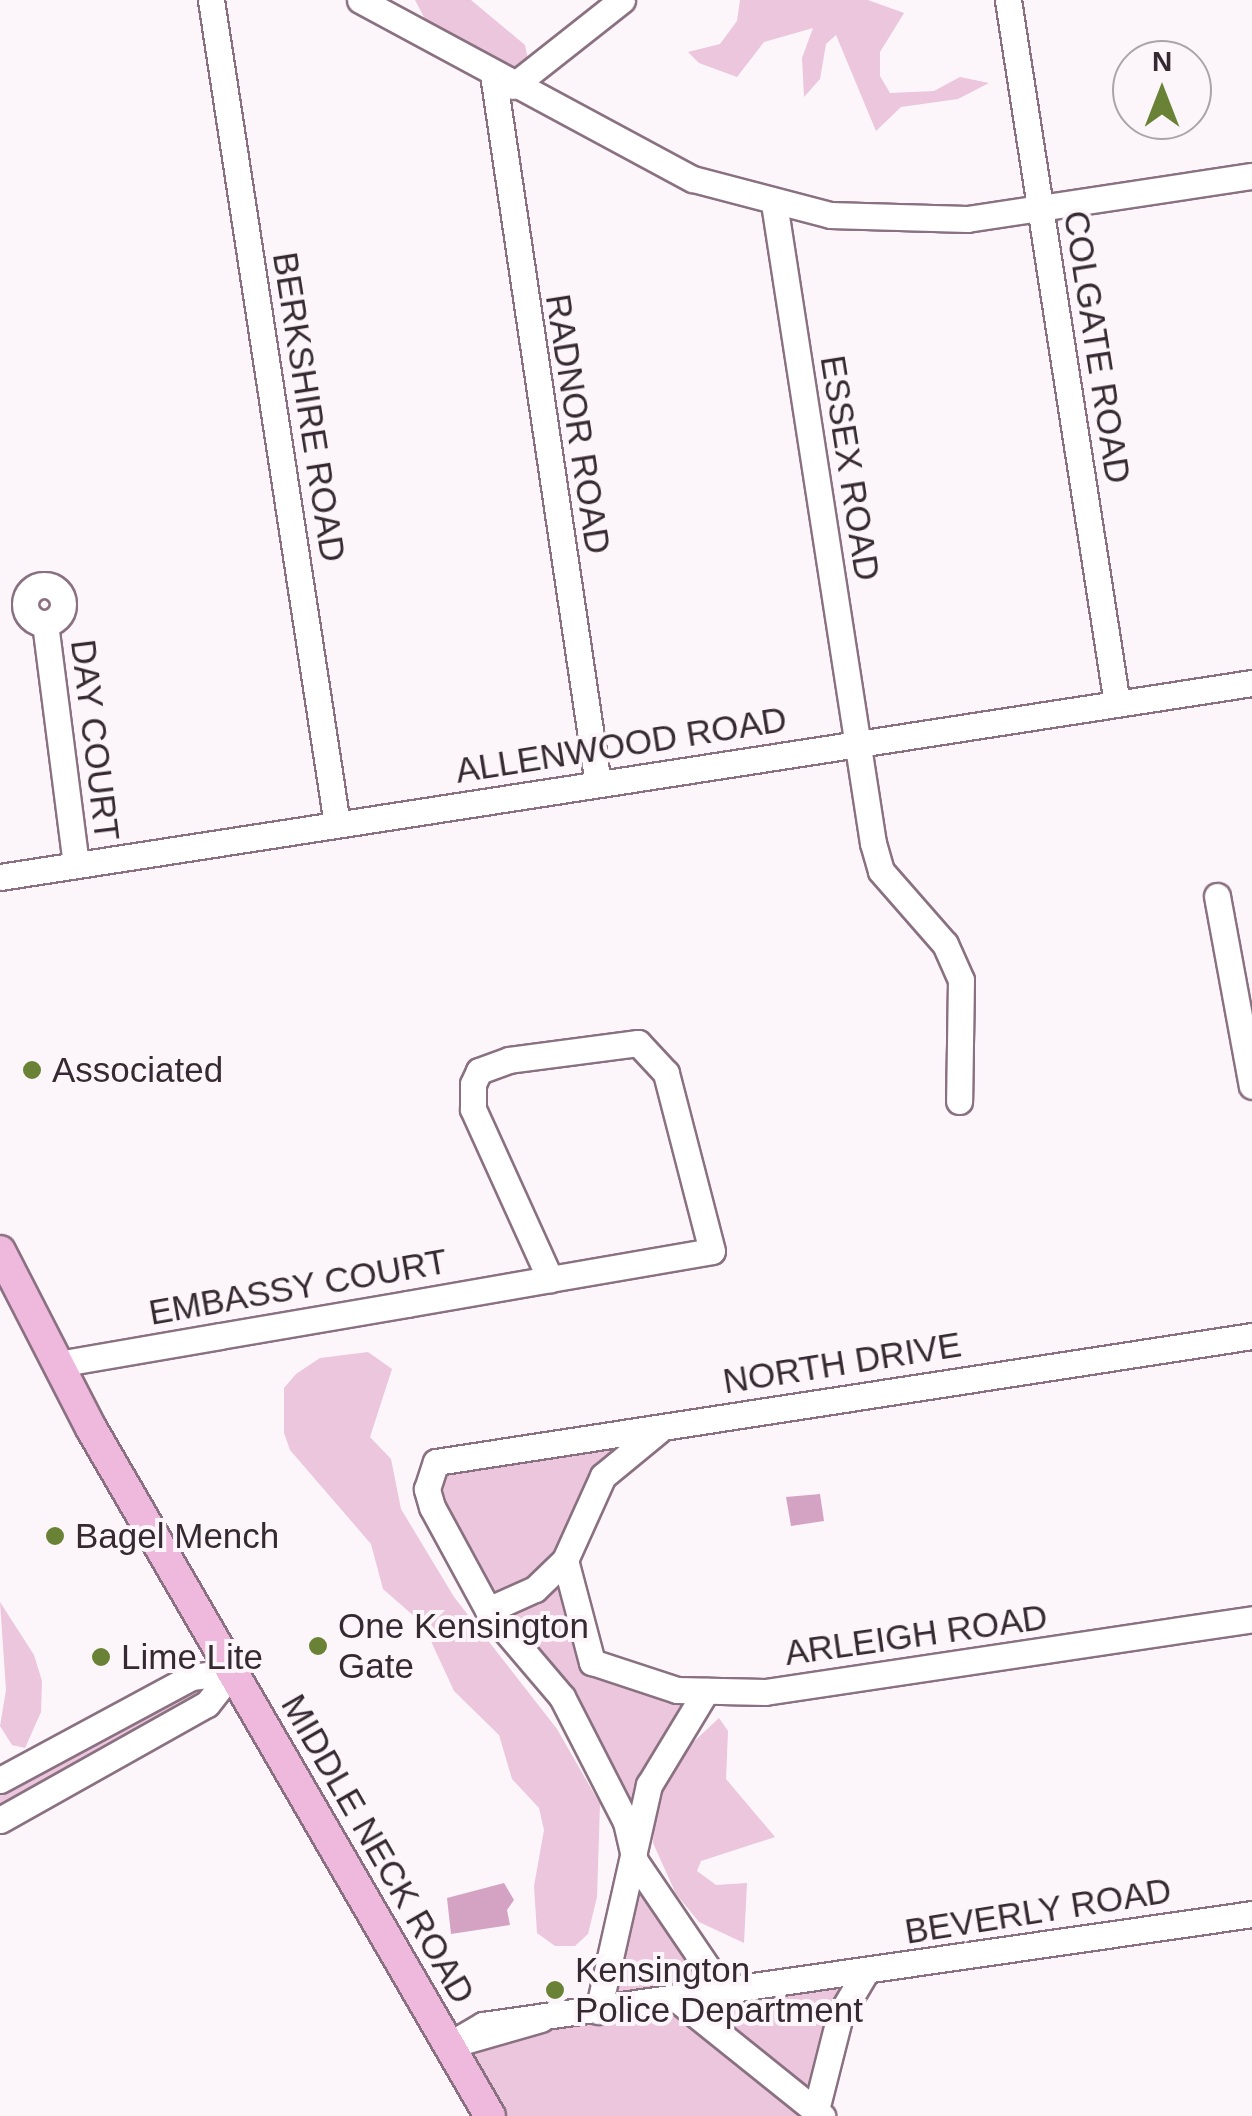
<!DOCTYPE html>
<style>
body{margin:0}
#map{position:relative;width:1252px;height:2116px;overflow:hidden;background:#fcf6fa;font-family:Arial,sans-serif}
div>[style]{position:absolute}
.green>*{inset:0;background:#ebc6dd}
.water>*{inset:0;background:#d4a3c3}
.roads{filter:drop-shadow(2px 0 #8a7181) drop-shadow(-2px 0 #8a7181) drop-shadow(0 2px #8a7181) drop-shadow(0 -2px #8a7181)}
.minor>*{height:25px;margin:-12.5px;padding:0 12.5px;transform-origin:12.5px;border-radius:12.5px;background:#fff}
.minor>.ring{margin:-12.5px;padding:0;box-sizing:content-box;background:none;border:25px solid #fff;border-radius:50%}
.major>*{height:30px;margin:-15px;padding:0 15px;transform-origin:15px;border-radius:15px;background:#efb8dd}
.dots>*{width:28px;height:28px;translate:-50% -50%;box-sizing:border-box;border:5px solid #fcf6fa;border-radius:50%}
span{translate:-50% -50%;white-space:nowrap;text-align:center;line-height:1.15;-webkit-text-stroke:8px #fcf6fa;paint-order:stroke}
.street-label{font-size:35px;color:#352a31}
.poi-label{font-size:35px;color:#352a31}
.left{translate:0 -50%;text-align:left}
.north{position:absolute;left:1112px;top:40px;width:100px;height:100px;box-sizing:border-box;background:#fcf6fa;border:2px solid #aca4aa;border-radius:50%;rotate:0deg;font-size:28px;font-weight:700;line-height:40px;text-align:center;color:#352a31}
.north::after{content:'';display:block;margin:auto;width:35px;height:45px;background:#6a8235;clip-path:polygon(50% 0,100% 100%,50% 72%,0 100%)}
</style>
<div id="map">
<div class="green">
<div style="clip-path:polygon(415px 0,471px 0,525px 45px,529px 64px,501px 71px,429px 27px)"></div>
<div style="clip-path:polygon(740px 0,868px 0,904px 13px,880px 52px,880px 76px,890px 93px,934px 91px,960px 77px,989px 83px,958px 99px,901px 107px,876px 131px,836px 35px,826px 44px,820px 79px,804px 97px,802px 58px,813px 28px,764px 42px,737px 77px,699px 63px,688px 52px,720px 44px,737px 21px)"></div>
<div style="clip-path:polygon(368px 1352px,392px 1369px,370px 1437px,391px 1459px,401px 1509px,454px 1597px,557px 1729px,600px 1804px,597px 1897px,588px 1934px,575px 1946px,555px 1946px,537px 1933px,534px 1886px,544px 1830px,539px 1808px,512px 1779px,499px 1735px,454px 1691px,423px 1624px,383px 1589px,371px 1544px,290px 1450px,284px 1433px,284px 1388px,296px 1374px,320px 1358px)"></div>
<div style="clip-path:polygon(667px 1425px,627px 1451px,565px 1561px,592px 1662px,706px 1691px,649px 1785px,635px 1861px,726px 1994px,865px 1973px,822px 2116px,490px 2116px,447px 2046px,598px 2011px,635px 1861px,600px 1768px,488px 1610px,428px 1479px,432px 1468px)"></div>
<div style="clip-path:polygon(0 1602px,34px 1655px,42px 1681px,41px 1712px,25px 1748px,12px 1745px,0 1726px,6px 1690px)"></div>
<div style="clip-path:polygon(233px 1672px,205px 1704px,0 1818px,0 1780px,191px 1677px)"></div>
<div style="clip-path:polygon(719px 1718px,728px 1731px,726px 1779px,775px 1837px,701px 1861px,697px 1871px,716px 1885px,747px 1883px,744px 1943px,699px 1922px,676px 1894px,653px 1843px,657px 1789px,672px 1762px)"></div>
</div>
<div class="water">
<div style="clip-path:polygon(820px 1494px,824px 1521px,791px 1526px,786px 1497px)"></div>
<div style="clip-path:polygon(504px 1883px,514px 1900px,507px 1910px,510px 1925px,451px 1934px,447px 1898px)"></div>
</div>
<div class="roads">
<div class="minor">
<div style="left:211px;top:0;width:834px;rotate:81.31deg"></div>
<div style="left:360px;top:0;width:378px;rotate:28.3deg"></div>
<div style="left:693px;top:179px;width:142px;rotate:14.7deg"></div>
<div style="left:830px;top:215px;width:137px;rotate:1.7deg"></div>
<div style="left:967px;top:219px;width:288px;rotate:-8.6deg"></div>
<div style="left:1008px;top:0;width:712px;rotate:81.2deg"></div>
<div style="left:493px;top:74px;width:718px;rotate:81.59deg"></div>
<div style="left:513px;top:86px;width:139px;rotate:-38.3deg"></div>
<div style="left:774px;top:203px;width:648px;rotate:81.21deg"></div>
<div style="left:873px;top:843px;width:29px;rotate:74deg"></div>
<div style="left:881px;top:871px;width:97px;rotate:48.8deg"></div>
<div style="left:945px;top:944px;width:39px;rotate:66deg"></div>
<div style="left:961px;top:980px;width:121px;rotate:90.9deg"></div>
<div class="ring" style="left:25px;top:585px;width:13px;height:13px"></div>
<div style="left:45px;top:623px;width:244px;rotate:82.7deg"></div>
<div style="left:0;top:877px;width:1267px;rotate:-8.81deg"></div>
<div style="left:1217px;top:896px;width:193px;rotate:79.6deg"></div>
<div style="left:58px;top:1364px;width:164px;rotate:-9.8deg"></div>
<div style="left:220px;top:1336px;width:190px;rotate:-9.7deg"></div>
<div style="left:407px;top:1304px;width:145px;rotate:-9.9deg"></div>
<div style="left:550px;top:1279px;width:164px;rotate:-9.8deg"></div>
<div style="left:712px;top:1251px;width:184px;rotate:-104.5deg"></div>
<div style="left:666px;top:1073px;width:41px;rotate:-133deg"></div>
<div style="left:638px;top:1043px;width:130px;rotate:172.5deg"></div>
<div style="left:509px;top:1060px;width:32px;rotate:160deg"></div>
<div style="left:479px;top:1071px;width:14px;rotate:115deg"></div>
<div style="left:473px;top:1084px;width:25px;rotate:90deg"></div>
<div style="left:473px;top:1109px;width:187px;rotate:65.6deg"></div>
<div style="left:565px;top:1560px;width:106px;rotate:75.2deg"></div>
<div style="left:592px;top:1662px;width:89px;rotate:18.2deg"></div>
<div style="left:677px;top:1690px;width:88px;rotate:1.3deg"></div>
<div style="left:765px;top:1692px;width:492px;rotate:-8.5deg"></div>
<div style="left:488px;top:1610px;width:51px;rotate:-24.1deg"></div>
<div style="left:535px;top:1589px;width:42px;rotate:-44deg"></div>
<div style="left:565px;top:1560px;width:92px;rotate:-65.7deg"></div>
<div style="left:603px;top:1476px;width:72px;rotate:-39.4deg"></div>
<div style="left:0;top:1780px;width:217px;rotate:-28.3deg"></div>
<div style="left:191px;top:1677px;width:41px;rotate:-7deg"></div>
<div style="left:0;top:1820px;width:237px;rotate:-29.3deg"></div>
<div style="left:207px;top:1704px;width:41px;rotate:-52deg"></div>
<div style="left:726px;top:1995px;width:162px;rotate:-124.2deg"></div>
<div style="left:635px;top:1861px;width:40px;rotate:-103deg"></div>
<div style="left:626px;top:1822px;width:140px;rotate:-117.1deg"></div>
<div style="left:562px;top:1697px;width:114px;rotate:-130.4deg"></div>
<div style="left:488px;top:1610px;width:117px;rotate:-118.5deg"></div>
<div style="left:432px;top:1507px;width:19px;rotate:-106deg"></div>
<div style="left:427px;top:1489px;width:28px;rotate:-72deg"></div>
<div style="left:436px;top:1462px;width:826px;rotate:-8.78deg"></div>
<div style="left:679px;top:2001px;width:184px;rotate:38.8deg"></div>
<div style="left:598px;top:2011px;width:232px;rotate:-77.3deg"></div>
<div style="left:649px;top:1785px;width:110px;rotate:-58.8deg"></div>
<div style="left:541px;top:2019px;width:98px;rotate:164deg"></div>
<div style="left:447px;top:2046px;width:42px;rotate:-30.3deg"></div>
<div style="left:483px;top:2025px;width:777px;rotate:-8.21deg"></div>
<div style="left:817px;top:2106px;width:94px;rotate:-75.8deg"></div>
<div style="left:840px;top:2015px;width:49px;rotate:-59.2deg"></div>
</div>
<div class="major">
<div style="left:0;top:1251px;width:199px;rotate:62.8deg"></div>
<div style="left:91px;top:1428px;width:795px;rotate:59.89deg"></div>
</div>
</div>
<div class="dots">
<div style="left:32px;top:1070px;background:#6a8235"></div>
<div style="left:55px;top:1536px;background:#6a8235"></div>
<div style="left:318px;top:1646px;background:#6a8235"></div>
<div style="left:101px;top:1657px;background:#6a8235"></div>
<div style="left:555px;top:1990px;background:#6a8235"></div>
</div>
<div class="street-label">
<span style="left:1097px;top:347px;rotate:81deg">COLGATE ROAD</span>
<span style="left:309px;top:407px;rotate:81deg">BERKSHIRE ROAD</span>
<span style="left:578px;top:424px;rotate:81deg">RADNOR ROAD</span>
<span style="left:850px;top:468px;rotate:81deg">ESSEX ROAD</span>
<span style="left:95px;top:740px;rotate:83deg">DAY COURT</span>
<span style="left:621px;top:745px;rotate:-9deg">ALLENWOOD ROAD</span>
<span style="left:298px;top:1287px;rotate:-10deg">EMBASSY COURT</span>
<span style="left:842px;top:1363px;rotate:-9deg">NORTH DRIVE</span>
<span style="left:916px;top:1635px;rotate:-8deg">ARLEIGH ROAD</span>
<span style="left:378px;top:1849px;rotate:60deg">MIDDLE NECK ROAD</span>
<span style="left:1038px;top:1911px;rotate:-9deg">BEVERLY ROAD</span>
</div>
<div class="poi-label">
<span class="left" style="left:52px;top:1070px">Associated</span>
<span class="left" style="left:75px;top:1536px">Bagel Mench</span>
<span class="left" style="left:338px;top:1646px">One Kensington<br>Gate</span>
<span class="left" style="left:121px;top:1657px">Lime Lite</span>
<span class="left" style="left:575px;top:1990px">Kensington<br>Police Department</span>
</div>
<div class="north">N</div>
</div>
